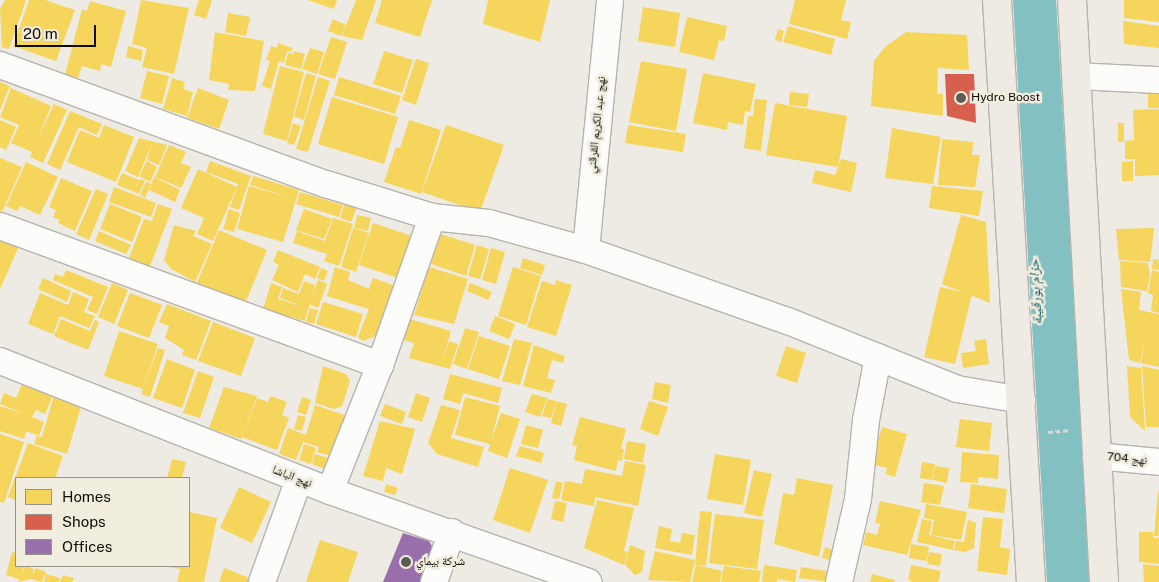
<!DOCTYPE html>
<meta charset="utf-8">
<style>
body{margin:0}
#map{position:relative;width:1159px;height:582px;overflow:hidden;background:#edebe3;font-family:"Public Sans","Noto Naskh Arabic",sans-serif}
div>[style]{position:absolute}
.water>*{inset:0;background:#83c0c1}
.homes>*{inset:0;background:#f6d55c}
.shops>*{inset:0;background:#d6604d}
.offices>*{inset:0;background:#9970ab}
.path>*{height:3px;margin-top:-1.5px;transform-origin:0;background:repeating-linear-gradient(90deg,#d9d7d5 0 5px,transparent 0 7.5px)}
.roads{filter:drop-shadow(1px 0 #b5b3ae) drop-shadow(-1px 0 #b5b3ae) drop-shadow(0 1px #b5b3ae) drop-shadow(0 -1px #b5b3ae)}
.minor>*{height:26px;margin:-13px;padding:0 13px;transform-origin:13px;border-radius:13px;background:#fcfcfb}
.trunk>*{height:28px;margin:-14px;padding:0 14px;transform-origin:14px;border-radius:14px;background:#f0eae4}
.dots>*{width:14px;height:14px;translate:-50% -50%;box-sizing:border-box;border:2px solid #f1eddf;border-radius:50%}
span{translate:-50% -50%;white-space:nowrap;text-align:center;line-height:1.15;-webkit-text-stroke:5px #f1eddf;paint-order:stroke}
.poi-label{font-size:12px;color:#0e0d08}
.left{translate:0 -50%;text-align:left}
.street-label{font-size:12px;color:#0e0d08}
.water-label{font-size:14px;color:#025659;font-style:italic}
.legend{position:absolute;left:15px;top:477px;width:175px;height:90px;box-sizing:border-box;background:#f1eddf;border:1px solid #969389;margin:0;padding:6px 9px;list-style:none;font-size:15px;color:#0e0d08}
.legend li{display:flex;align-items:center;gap:10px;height:25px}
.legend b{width:25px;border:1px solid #969389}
.scale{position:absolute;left:15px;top:25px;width:81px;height:22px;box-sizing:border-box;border:2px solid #0e0d08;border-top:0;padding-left:6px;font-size:15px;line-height:18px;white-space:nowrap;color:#0e0d08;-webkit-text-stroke:4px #f1eddf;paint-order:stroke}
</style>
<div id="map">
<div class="water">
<div style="clip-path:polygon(1013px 0,1056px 0,1091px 582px,1047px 582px)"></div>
</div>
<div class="homes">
<div style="clip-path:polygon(5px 0,26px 0,9px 49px,2px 47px,2px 51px,0 9px)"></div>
<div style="clip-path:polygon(29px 0,45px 0,75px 10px,56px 61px,13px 46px)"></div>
<div style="clip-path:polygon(141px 0,189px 8px,174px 74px,142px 67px,147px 48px,132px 44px)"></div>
<div style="clip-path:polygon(199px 0,212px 0,206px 19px,194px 15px)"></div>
<div style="clip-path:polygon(307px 0,337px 0,334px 9px)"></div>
<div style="clip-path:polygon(356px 0,376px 0,362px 40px,342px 36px)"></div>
<div style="clip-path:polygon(382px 0,432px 0,420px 37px,375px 23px)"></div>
<div style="clip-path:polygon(488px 0,550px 0,540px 42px,483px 24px)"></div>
<div style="clip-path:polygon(795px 0,846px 0,841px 20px,851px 22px,847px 39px,789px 24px)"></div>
<div style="clip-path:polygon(1124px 0,1159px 0,1159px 22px,1124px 18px)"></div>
<div style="clip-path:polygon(90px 1px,126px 11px,111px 67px,101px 64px,100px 71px,82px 66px,78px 78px,65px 75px,82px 9px,87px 11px)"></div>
<div style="clip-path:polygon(643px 7px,680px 13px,675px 47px,638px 41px)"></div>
<div style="clip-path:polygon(228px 13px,250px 17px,246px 36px,225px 32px)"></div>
<div style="clip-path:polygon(687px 17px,727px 26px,724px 41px,719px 40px,714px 60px,679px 52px)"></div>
<div style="clip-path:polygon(333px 19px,346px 25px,341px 36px,328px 31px)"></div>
<div style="clip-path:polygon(1123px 21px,1159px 26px,1159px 48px,1124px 44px)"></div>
<div style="clip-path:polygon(788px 26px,835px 39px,831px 55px,783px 42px)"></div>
<div style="clip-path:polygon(778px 29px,784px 31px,781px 42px,775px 40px)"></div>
<div style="clip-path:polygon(215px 32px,264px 41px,255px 91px,228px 90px,229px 84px,209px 80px)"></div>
<div style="clip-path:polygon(906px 32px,967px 35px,969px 70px,938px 68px,937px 94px,943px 94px,943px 116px,871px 106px,874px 61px,885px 47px)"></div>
<div style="clip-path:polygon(331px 37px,347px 42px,335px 79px,318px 74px)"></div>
<div style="clip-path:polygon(278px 43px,293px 48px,291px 52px,287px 51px,284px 63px,279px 61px,271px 89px,262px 86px,270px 61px,266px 60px,271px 46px,277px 48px)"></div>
<div style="clip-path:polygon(128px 46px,143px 50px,141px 61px,126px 57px)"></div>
<div style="clip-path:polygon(310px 48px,324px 52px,317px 74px,302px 69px)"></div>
<div style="clip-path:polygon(294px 51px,305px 54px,301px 69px,285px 65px,288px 53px,293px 54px)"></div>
<div style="clip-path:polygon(384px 51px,413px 60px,402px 93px,373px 84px)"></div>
<div style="clip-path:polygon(416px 59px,429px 63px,416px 105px,402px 100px)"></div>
<div style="clip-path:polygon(641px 61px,687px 69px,676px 131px,629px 122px)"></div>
<div style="clip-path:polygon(280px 66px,304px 72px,287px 141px,263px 134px)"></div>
<div style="clip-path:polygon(147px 71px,169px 76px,162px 104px,140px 98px)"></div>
<div style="clip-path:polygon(306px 73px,316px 76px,304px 120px,294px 116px)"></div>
<div style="clip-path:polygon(703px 73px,756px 84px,750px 112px,745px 111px,743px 125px,728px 122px,727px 130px,693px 123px)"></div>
<div style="clip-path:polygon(318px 77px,330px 81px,308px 152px,296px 149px)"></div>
<div style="clip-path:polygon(339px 77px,401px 96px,395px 114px,334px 95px)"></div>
<div style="clip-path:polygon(172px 78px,185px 82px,183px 89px,193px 92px,187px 116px,163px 109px)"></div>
<div style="clip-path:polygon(0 82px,10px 86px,0 110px)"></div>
<div style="clip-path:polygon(11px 88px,51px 106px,36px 143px,54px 104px,67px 110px,43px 163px,30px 157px,32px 152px,11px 143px,19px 125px,0 117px)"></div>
<div style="clip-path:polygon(198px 88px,229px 100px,219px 129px,187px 118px)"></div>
<div style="clip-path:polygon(790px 92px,809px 94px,807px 107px,789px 105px)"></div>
<div style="clip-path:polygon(1148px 93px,1159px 93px,1159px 108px,1148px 108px)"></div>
<div style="clip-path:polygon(332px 97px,398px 117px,384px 164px,318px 144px)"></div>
<div style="clip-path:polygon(755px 99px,767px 100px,761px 151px,744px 148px,748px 116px,753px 116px)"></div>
<div style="clip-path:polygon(775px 103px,847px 116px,838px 167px,766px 155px)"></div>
<div style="clip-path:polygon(1159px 109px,1159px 175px,1135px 176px,1135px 159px,1125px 159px,1125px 141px,1134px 140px,1133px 110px)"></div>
<div style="clip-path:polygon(70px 111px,102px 124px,97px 135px,79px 127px,60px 170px,47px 164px)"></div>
<div style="clip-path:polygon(0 120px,16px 127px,6px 150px,0 147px)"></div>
<div style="clip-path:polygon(409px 120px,441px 130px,421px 194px,384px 182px,396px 147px,400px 148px)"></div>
<div style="clip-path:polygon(293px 123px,301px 126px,294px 145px,287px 143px)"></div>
<div style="clip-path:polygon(1118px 123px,1124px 123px,1124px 142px,1118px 142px)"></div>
<div style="clip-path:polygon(104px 125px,134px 137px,116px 182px,67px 162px,80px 130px,99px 138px)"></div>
<div style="clip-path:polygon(446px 125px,504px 145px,480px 212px,422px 192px)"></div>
<div style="clip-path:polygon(628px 125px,686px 134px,683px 152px,625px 143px)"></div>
<div style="clip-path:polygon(892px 128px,941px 137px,933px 184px,885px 178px)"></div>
<div style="clip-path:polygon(139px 138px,167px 145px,159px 165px,147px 160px,151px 146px,138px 177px,125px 171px)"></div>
<div style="clip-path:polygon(942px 139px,973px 142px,972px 155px,980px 155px,975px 187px,938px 185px)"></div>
<div style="clip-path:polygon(169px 145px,186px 152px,181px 163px,191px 167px,181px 188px,155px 177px)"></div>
<div style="clip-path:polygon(0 158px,22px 167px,2px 212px,0 211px)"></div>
<div style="clip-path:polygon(841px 159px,857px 163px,851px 192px,812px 183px,815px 170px,835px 175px)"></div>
<div style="clip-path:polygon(147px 161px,157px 167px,150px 182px,139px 176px)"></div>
<div style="clip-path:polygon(210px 161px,251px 176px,239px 210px,230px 207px,238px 184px,206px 172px)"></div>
<div style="clip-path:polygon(1133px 161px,1133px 181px,1122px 181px,1122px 162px)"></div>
<div style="clip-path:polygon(26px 162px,58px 177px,40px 215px,20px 206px,17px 211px,6px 206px)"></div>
<div style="clip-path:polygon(198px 169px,237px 187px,213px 241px,197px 234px,204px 218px,181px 208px)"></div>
<div style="clip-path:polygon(122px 173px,139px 180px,135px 189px,140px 179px,145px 181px,139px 194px,117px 185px)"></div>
<div style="clip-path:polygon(253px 176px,299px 190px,283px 242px,237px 229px,249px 186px,292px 198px,250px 185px)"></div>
<div style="clip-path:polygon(154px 177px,180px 190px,175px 202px,149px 190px)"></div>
<div style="clip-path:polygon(61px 178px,92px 191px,75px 231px,58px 223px,60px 220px,53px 217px,56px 210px,49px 207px)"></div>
<div style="clip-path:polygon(146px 182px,151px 184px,145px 198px,140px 195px)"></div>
<div style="clip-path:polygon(932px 186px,983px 191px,979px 216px,929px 208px)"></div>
<div style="clip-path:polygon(114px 187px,156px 203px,151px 217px,109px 202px)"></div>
<div style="clip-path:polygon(96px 189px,108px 194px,89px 240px,76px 234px)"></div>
<div style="clip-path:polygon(300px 192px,343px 205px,339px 217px,296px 204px)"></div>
<div style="clip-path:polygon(345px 203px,357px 207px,351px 222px,340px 218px)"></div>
<div style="clip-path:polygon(110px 204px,142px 217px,132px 242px,100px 229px)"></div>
<div style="clip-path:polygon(158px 204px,172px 209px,150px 266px,129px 258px,144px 219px,152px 221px)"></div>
<div style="clip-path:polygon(229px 209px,240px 213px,234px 232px,223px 229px)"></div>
<div style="clip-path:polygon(304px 209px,332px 219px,324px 239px,296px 230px)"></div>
<div style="clip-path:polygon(357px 215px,371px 218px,368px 231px,354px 228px)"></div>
<div style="clip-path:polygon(961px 215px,986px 222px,990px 303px,942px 284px)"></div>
<div style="clip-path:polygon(333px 218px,353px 224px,339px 266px,324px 261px,327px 254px,293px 243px,297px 231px,325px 241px)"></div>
<div style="clip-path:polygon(373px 223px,415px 237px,401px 279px,359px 265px)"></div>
<div style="clip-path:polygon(174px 225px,196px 231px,193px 236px,212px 244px,195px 282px,171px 269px,164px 260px)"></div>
<div style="clip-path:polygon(353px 228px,369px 233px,356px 272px,341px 267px)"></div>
<div style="clip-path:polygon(1154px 228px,1150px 262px,1119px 260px,1116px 229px)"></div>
<div style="clip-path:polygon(219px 230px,267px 250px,245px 304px,197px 283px)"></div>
<div style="clip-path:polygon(99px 231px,131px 245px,126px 254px,95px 241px)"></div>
<div style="clip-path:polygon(440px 234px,475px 245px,466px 276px,431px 264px)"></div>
<div style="clip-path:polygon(0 238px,19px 246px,0 289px)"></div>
<div style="clip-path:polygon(477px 245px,489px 249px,480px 279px,468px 276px)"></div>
<div style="clip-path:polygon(491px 248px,505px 252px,496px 284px,482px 280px)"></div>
<div style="clip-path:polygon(278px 250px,320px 267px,315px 279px,305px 274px,298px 292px,272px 280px,279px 265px,273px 262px)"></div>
<div style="clip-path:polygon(523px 258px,545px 265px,542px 275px,520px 268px)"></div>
<div style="clip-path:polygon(1153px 259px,1159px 260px,1159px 270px,1152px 269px)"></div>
<div style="clip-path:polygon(1120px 261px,1148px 263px,1150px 275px,1147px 291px,1121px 287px)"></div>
<div style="clip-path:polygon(335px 267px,350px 272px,348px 280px,369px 289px,373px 278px,399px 287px,383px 333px,363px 341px,358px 337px,369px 309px,327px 296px)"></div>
<div style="clip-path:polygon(429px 267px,468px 279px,454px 324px,414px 315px)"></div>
<div style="clip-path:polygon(513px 267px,541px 276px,526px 325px,498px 316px)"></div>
<div style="clip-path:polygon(321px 268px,328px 271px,324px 281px,317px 278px)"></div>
<div style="clip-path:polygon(66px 270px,108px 287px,97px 314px,87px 310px,93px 297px,53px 280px,55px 274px,63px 277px)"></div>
<div style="clip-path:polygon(1152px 270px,1159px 272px,1159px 313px,1151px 311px,1153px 295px,1148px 293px)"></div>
<div style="clip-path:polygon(43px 278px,71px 291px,67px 302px,38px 289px)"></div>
<div style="clip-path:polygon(318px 280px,327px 284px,318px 308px,309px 304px)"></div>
<div style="clip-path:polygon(556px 280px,572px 285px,556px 336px,527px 327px,542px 281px,555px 285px)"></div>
<div style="clip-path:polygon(304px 281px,315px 285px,305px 321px,263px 309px,271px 283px,282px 287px,278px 299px,303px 307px,280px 298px,283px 288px,299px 294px)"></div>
<div style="clip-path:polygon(112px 283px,128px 290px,114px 324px,98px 317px)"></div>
<div style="clip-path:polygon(470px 283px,492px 292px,488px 300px,467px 291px)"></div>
<div style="clip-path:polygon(940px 287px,972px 294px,955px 364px,924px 357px)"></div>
<div style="clip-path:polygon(1121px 289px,1141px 292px,1139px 310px,1159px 314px,1159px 367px,1141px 363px,1145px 341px,1140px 363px,1129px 360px)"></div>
<div style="clip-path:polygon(73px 292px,89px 299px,84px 312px,95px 316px,89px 328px,60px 316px,53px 334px,28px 324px,40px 293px,68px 305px)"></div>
<div style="clip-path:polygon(130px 293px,162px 305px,149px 338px,117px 326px)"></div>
<div style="clip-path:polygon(323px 302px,363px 314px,356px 337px,316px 324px)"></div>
<div style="clip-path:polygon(167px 304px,211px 321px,196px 360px,182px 355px,184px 350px,165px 338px,169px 326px,159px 322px)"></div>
<div style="clip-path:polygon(310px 308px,318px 310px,314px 324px,306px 322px)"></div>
<div style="clip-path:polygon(495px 316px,515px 324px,509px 339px,489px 331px)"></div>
<div style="clip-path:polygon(61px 319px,90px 331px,95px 320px,99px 322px,88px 350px,54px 336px)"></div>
<div style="clip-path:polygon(409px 319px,451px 331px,442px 362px,449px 341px,458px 344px,450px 369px,409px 358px,414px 343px,404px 340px)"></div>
<div style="clip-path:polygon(213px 322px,255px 338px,241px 376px,198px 361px)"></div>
<div style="clip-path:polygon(465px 328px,479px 332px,467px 369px,453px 364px)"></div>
<div style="clip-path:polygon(119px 331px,158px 344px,143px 389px,104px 376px)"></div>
<div style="clip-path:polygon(479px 336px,510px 346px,499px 379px,468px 369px)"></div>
<div style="clip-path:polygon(514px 339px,532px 343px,520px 385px,502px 381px)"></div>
<div style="clip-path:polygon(986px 339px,989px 364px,963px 368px,961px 353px,976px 351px,974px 341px)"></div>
<div style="clip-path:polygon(534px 345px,565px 356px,563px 363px,552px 360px,547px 378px,555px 380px,551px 393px,523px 386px)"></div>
<div style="clip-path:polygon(786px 346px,806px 353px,797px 383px,776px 376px)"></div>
<div style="clip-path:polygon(158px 348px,165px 350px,150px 397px,141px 394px)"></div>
<div style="clip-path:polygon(167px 359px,195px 370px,182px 408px,153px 398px)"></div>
<div style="clip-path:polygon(323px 366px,346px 374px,350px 381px,342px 406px,334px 409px,315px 403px)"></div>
<div style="clip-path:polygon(1127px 366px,1141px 368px,1145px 431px,1130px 417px)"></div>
<div style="clip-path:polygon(1142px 366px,1159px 370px,1159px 427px,1146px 427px)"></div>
<div style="clip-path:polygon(198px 371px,214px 377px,200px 418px,183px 413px)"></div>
<div style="clip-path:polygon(450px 374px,502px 388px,498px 403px,463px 393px,460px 404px,443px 399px)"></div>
<div style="clip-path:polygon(23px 382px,53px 395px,45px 414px,36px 410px,32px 417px,44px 422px,39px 436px,26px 431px,24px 439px,0 431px,0 406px,24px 414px,0 404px,4px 393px,16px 398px)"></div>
<div style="clip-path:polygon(655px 382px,671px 385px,668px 403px,652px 399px)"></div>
<div style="clip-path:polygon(224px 387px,257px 396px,241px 439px,209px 428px)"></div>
<div style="clip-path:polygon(416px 393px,430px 398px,422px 422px,408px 417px)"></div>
<div style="clip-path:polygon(532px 394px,547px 398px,540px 417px,525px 412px)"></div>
<div style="clip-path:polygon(54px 395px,82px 403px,67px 454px,34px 444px,37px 436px,42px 437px)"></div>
<div style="clip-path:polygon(271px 396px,287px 402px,282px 415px,289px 418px,277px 450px,242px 437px,257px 398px,268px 402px)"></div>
<div style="clip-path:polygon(302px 397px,311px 400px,306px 415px,297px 412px)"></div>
<div style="clip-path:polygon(465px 397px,500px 406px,491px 441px,501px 413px,520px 419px,507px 458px,488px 451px,490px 444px,455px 435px)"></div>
<div style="clip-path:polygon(547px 399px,556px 401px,551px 418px,542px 416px)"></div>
<div style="clip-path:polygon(556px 401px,567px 404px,561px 426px,551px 423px)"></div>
<div style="clip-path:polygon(649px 401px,668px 407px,658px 436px,640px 429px)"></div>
<div style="clip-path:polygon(385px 404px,406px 412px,402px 424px,380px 416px)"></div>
<div style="clip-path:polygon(315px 405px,350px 417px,337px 458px,317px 452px,319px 447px,303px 442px,296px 460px,279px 454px,288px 428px,306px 435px)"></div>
<div style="clip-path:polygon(441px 405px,460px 410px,451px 438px,484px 447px,478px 467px,437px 454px,428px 443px)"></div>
<div style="clip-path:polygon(298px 415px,306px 417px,302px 431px,294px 429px)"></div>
<div style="clip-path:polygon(580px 417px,626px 429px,621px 449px,624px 449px,622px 461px,618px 460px,616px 471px,574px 460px,577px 446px,572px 445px)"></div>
<div style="clip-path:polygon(960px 419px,992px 423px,989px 451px,956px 447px)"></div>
<div style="clip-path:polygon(380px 421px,415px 429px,402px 474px,386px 468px,383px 481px,363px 476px)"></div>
<div style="clip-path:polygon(526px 425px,543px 430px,538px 448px,521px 444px)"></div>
<div style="clip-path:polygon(882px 427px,907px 434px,895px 477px,886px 474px,887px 468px,871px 464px)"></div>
<div style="clip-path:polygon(0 434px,24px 442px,4px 503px,0 502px)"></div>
<div style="clip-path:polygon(627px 441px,646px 444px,643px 463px,624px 459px)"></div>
<div style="clip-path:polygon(28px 443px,63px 456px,55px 478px,16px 478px,16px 500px,8px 497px)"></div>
<div style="clip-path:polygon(304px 444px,316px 448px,311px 464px,299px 460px)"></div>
<div style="clip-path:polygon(520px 446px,544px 453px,541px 463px,516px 456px)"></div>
<div style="clip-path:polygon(962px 452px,999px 455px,998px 479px,978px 477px,978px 483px,960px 482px)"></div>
<div style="clip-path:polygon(315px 454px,335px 460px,331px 471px,312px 464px)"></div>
<div style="clip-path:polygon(715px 454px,751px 460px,743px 505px,707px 499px)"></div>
<div style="clip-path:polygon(172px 459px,186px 462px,182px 478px,167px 478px)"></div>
<div style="clip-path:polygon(625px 461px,646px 465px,638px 506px,595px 497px,594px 506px,561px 500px,565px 481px,582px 484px,585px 469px,622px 476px)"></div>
<div style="clip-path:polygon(922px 462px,935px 464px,932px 480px,920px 478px)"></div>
<div style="clip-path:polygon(935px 466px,949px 468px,947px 483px,933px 480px)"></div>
<div style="clip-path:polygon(510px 468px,548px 480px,530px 533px,493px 520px)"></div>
<div style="clip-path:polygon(754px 470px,772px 474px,762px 517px,744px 513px)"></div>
<div style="clip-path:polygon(797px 478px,833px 485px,819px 557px,774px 544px,783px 493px,794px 495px)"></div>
<div style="clip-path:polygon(556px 481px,563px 483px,559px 499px,552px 498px)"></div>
<div style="clip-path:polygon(924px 483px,944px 486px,940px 505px,921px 502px)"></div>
<div style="clip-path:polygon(386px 484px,398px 488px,395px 495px,384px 492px)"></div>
<div style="clip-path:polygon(971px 484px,1007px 489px,1004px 513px,968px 508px)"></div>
<div style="clip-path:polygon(239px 487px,271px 502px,252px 543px,220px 528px)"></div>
<div style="clip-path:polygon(1158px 491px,1159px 491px,1159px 536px,1154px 536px)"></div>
<div style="clip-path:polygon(597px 500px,634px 508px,624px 551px,628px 552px,624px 565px,584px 548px)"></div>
<div style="clip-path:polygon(555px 501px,567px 503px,563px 522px,551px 519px)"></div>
<div style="clip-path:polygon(880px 501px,921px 510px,907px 555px,863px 545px,866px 532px,877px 535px,880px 524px,875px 523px)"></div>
<div style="clip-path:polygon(926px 504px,967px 512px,961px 540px,931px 535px,934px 520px,924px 518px)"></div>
<div style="clip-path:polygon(700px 511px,712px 512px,706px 566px,695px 565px)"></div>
<div style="clip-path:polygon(189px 512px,217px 518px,204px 582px,177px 582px,180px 569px,168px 567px,189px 566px)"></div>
<div style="clip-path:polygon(715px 514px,764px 520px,757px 569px,709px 563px)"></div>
<div style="clip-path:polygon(983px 517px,1003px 519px,1000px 547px,1010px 549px,1007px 575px,977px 571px)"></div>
<div style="clip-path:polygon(922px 519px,932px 521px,929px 535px,955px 541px,953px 550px,917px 542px)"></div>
<div style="clip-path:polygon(968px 520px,976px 523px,974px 548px,965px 552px,954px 550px,956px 541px,964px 542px)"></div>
<div style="clip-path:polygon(659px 526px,672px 529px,670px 541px,680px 543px,682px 533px,695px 535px,692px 555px,655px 548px)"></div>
<div style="clip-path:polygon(1139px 532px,1153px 532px,1153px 538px,1159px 538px,1159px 564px,1139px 562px)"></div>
<div style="clip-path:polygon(320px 540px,358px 552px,348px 582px,306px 582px)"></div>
<div style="clip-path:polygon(911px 544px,929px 547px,927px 561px,909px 558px)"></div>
<div style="clip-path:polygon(630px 545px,645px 551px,642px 572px,635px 575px,625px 565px)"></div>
<div style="clip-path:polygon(825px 547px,836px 551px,833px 561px,822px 558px)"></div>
<div style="clip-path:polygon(655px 551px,695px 560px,690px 582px,648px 580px)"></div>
<div style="clip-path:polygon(12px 552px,16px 553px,16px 566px,24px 566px,21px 576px,25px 566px,34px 569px,32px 576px,36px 568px,46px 572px,42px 582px,31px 579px,18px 582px,19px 579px,6px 575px)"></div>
<div style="clip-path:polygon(929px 552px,942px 554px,940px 566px,927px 564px)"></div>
<div style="clip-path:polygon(1143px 564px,1159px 566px,1159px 582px,1144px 582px)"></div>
<div style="clip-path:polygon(696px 565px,722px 571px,720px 582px,692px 582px)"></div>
<div style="clip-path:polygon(764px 565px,797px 570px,795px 582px,777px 579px,777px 582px,762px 582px)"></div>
<div style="clip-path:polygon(911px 565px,941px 571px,938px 582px,912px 582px,908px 579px)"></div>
<div style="clip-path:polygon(724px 566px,761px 571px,759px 582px,721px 582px)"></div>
<div style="clip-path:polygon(801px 567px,833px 572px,831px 582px,799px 578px)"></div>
<div style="clip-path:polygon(224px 568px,260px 582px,219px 582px)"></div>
<div style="clip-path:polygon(46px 574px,60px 578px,59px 582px,44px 582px)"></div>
<div style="clip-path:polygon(872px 574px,895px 580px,895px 582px,870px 582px)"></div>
<div style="clip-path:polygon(63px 575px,74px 578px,72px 582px,60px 582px)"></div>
</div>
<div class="shops">
<div style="clip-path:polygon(945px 74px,974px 74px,976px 123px,947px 116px)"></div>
</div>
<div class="offices">
<div style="clip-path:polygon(403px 533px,429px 541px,437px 554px,430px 582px,383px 582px)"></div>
</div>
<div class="path">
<div style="left:1048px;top:432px;width:21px;rotate:-5deg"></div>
</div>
<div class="roads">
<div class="minor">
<div style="left:0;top:65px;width:347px;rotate:20.1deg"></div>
<div style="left:326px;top:184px;width:111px;rotate:17.3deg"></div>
<div style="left:432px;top:217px;width:57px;rotate:6deg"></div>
<div style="left:489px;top:223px;width:101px;rotate:15.6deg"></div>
<div style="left:586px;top:250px;width:214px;rotate:19.4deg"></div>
<div style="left:788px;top:321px;width:182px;rotate:21.9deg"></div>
<div style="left:957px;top:389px;width:66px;rotate:9.6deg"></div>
<div style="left:1076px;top:76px;width:83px;rotate:2.8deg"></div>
<div style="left:0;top:226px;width:405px;rotate:20.1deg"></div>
<div style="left:586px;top:250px;width:251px;rotate:-84.5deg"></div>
<div style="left:0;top:361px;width:355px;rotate:21.5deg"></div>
<div style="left:330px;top:491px;width:274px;rotate:19.4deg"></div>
<div style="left:1096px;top:456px;width:63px;rotate:5.4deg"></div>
<div style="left:330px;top:491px;width:136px;rotate:-68.4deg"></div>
<div style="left:380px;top:365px;width:157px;rotate:-70.6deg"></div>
<div style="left:262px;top:582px;width:109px;rotate:-70.2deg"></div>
<div style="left:434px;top:582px;width:53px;rotate:-70.2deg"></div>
<div style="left:839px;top:582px;width:85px;rotate:-77.1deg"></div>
<div style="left:858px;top:499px;width:79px;rotate:-84.2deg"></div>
<div style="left:866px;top:420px;width:64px;rotate:-79.2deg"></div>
</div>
<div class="trunk">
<div style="left:997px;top:0;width:583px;rotate:86.66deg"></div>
<div style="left:1072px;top:0;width:583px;rotate:86.85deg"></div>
</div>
</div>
<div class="dots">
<div style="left:961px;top:98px;background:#5c5b55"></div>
<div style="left:406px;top:562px;background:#5c5b55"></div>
</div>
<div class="poi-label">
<span class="left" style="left:971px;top:98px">Hydro Boost</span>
<span class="left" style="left:416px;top:562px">شركة بيماي</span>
</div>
<div class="street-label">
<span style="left:597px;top:125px;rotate:-84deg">نهج عبد الكريم القرقني</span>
<span style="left:1127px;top:459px;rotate:6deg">نهج 704</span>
<span style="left:292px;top:477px;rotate:21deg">نهج الباشا</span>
</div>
<div class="water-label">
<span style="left:1035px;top:292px;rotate:-93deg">حزام بورقيبة</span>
</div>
<ul class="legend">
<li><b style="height:14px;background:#f6d55c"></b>Homes</li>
<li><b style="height:14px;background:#d6604d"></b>Shops</li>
<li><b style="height:14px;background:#9970ab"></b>Offices</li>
</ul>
<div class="scale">20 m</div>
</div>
